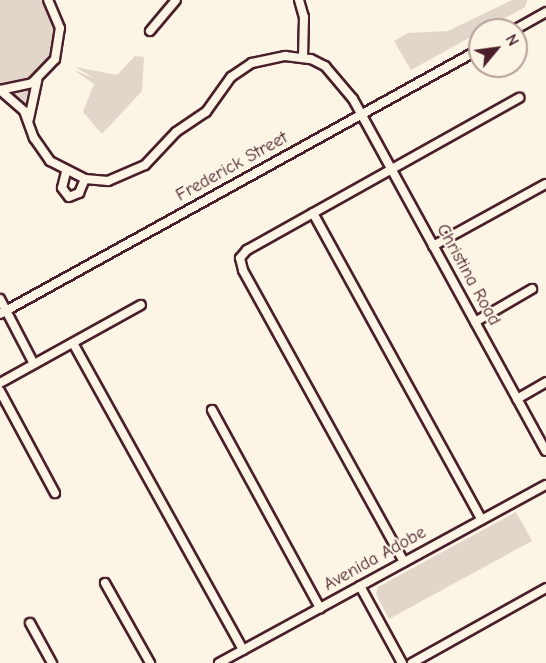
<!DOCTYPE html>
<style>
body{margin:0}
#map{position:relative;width:546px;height:663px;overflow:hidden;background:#fcf5e5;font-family:"Comic Neue",sans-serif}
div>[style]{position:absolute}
.green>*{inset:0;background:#e2d5ca}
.roads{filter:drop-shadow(2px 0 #4a1f2b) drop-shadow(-2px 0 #4a1f2b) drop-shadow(0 2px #4a1f2b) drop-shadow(0 -2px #4a1f2b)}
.minor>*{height:8px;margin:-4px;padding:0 4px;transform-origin:4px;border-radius:4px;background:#fcf5e5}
span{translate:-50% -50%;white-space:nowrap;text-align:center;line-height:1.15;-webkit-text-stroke:4.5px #fcf5e5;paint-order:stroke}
.street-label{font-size:18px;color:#4a1f2b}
.north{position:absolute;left:468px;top:18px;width:60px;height:60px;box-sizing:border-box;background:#fcf5e5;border:2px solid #b59f9b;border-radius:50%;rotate:61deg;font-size:16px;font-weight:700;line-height:24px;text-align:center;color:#4a1f2b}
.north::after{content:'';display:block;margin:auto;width:21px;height:27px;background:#4a1f2b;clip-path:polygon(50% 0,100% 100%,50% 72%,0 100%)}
</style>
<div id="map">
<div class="green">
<div style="clip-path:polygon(0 0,42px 0,51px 10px,56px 31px,51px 58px,38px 74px,27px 81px,0 86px)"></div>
<div style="clip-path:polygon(512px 0,527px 0,525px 7px,411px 70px,394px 41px,408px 33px,448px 31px)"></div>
<div style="clip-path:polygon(135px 56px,144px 57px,142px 91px,102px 134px,83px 112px,94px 84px,74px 70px,96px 79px,75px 67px,117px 75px)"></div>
<div style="clip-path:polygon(31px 88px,28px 106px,25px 107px,12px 94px)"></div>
<div style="clip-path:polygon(516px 512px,532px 541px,389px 619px,376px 594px,378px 587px)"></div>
</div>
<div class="roads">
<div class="minor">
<div style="left:299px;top:0;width:18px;rotate:74deg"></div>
<div style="left:304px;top:17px;width:40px;rotate:91.4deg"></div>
<div style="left:514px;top:30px;width:37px;rotate:-29deg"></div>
<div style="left:150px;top:31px;width:40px;rotate:-50deg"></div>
<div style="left:0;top:90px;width:32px;rotate:41deg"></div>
<div style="left:24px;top:111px;width:29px;rotate:70deg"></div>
<div style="left:34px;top:138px;width:28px;rotate:55deg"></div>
<div style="left:50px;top:161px;width:39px;rotate:27deg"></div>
<div style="left:85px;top:179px;width:23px;rotate:5deg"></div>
<div style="left:108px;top:181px;width:40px;rotate:-23.4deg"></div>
<div style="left:145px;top:165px;width:45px;rotate:-46.8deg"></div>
<div style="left:176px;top:132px;width:36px;rotate:-34deg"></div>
<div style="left:206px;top:112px;width:43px;rotate:-54.5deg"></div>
<div style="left:231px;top:77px;width:25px;rotate:-34deg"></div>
<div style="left:252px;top:63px;width:34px;rotate:-12deg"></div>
<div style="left:285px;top:56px;width:26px;rotate:7deg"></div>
<div style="left:311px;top:59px;width:16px;rotate:27deg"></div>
<div style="left:325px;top:66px;width:43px;rotate:49.7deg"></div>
<div style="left:353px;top:99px;width:401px;rotate:61.3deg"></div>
<div style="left:0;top:90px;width:33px;rotate:-12deg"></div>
<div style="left:32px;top:83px;width:33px;rotate:-46deg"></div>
<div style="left:55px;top:59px;width:31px;rotate:-81deg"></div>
<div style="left:60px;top:28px;width:30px;rotate:-113deg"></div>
<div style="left:29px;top:119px;width:40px;rotate:-78deg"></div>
<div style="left:66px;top:172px;width:16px;rotate:104deg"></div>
<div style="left:62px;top:188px;width:11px;rotate:52deg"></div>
<div style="left:69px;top:197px;width:11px;rotate:-22deg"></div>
<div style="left:79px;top:193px;width:15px;rotate:-67deg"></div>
<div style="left:313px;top:213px;width:350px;rotate:61.2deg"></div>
<div style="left:433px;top:246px;width:129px;rotate:-28.8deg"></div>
<div style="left:0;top:299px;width:73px;rotate:62.4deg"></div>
<div style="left:0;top:314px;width:548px;rotate:-28.9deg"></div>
<div style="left:475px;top:322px;width:66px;rotate:-30.1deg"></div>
<div style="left:73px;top:343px;width:351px;rotate:61deg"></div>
<div style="left:0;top:383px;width:161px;rotate:-29deg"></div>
<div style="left:0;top:391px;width:116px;rotate:61.7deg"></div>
<div style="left:517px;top:399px;width:34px;rotate:-30deg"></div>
<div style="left:212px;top:410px;width:226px;rotate:61.4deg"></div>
<div style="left:404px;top:562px;width:333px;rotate:-118.9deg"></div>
<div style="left:243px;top:270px;width:12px;rotate:-104deg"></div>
<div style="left:240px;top:258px;width:11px;rotate:-49deg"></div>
<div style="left:247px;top:250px;width:312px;rotate:-29.2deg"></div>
<div style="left:105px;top:583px;width:92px;rotate:60.6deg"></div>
<div style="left:360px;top:586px;width:88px;rotate:61.4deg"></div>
<div style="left:30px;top:623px;width:46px;rotate:61.2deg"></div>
<div style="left:219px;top:663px;width:372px;rotate:-28.6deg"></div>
<div style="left:412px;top:663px;width:154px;rotate:-29.2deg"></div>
</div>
</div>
<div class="street-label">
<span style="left:232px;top:167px;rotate:-29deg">Frederick Street</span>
<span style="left:468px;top:275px;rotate:61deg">Christina Road</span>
<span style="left:375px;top:559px;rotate:-29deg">Avenida Adobe</span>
</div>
<div class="north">N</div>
</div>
